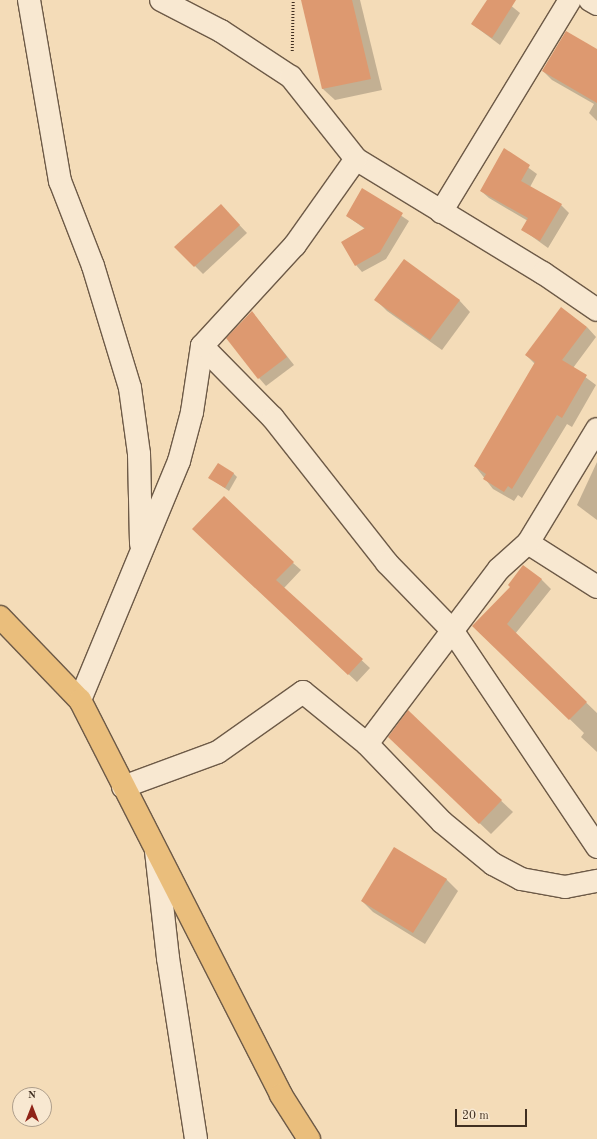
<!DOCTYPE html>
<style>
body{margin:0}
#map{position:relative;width:597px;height:1139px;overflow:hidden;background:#f4dcb8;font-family:"Old Standard TT",serif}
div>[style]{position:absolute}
.shadow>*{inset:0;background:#0003}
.building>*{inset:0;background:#dd9970}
.path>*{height:2.5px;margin-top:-1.25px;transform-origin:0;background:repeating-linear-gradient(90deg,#402f21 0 1px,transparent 0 3px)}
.roads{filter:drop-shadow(1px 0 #6d5a47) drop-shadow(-1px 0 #6d5a47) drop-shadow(0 1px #6d5a47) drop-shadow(0 -1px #6d5a47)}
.street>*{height:22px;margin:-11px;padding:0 11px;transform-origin:11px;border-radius:11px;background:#f8e8d1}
.primary>*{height:22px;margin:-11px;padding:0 11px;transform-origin:11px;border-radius:11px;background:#eabe7c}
span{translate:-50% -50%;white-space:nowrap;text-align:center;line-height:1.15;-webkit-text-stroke:3px #f8e8d1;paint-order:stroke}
.north{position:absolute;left:12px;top:1087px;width:40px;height:40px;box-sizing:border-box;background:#f8e8d1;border:1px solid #ae9e8b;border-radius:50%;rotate:0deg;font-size:11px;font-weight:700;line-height:16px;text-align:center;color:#402f21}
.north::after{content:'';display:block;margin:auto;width:14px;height:18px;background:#8f2418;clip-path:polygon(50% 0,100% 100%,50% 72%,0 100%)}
.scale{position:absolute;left:455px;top:1109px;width:72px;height:18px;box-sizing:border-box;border:2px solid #402f21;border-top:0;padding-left:5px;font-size:12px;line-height:14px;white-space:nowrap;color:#402f21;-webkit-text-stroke:3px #f8e8d1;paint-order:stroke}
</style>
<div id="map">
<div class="shadow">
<div style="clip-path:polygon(302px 0,360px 0,382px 90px,335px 100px,323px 89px)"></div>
<div style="clip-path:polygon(488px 0,504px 0,520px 13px,500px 45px,472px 24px)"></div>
<div style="clip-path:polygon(597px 50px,597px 121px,589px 113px,594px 104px,552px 80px,543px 71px)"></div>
<div style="clip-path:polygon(504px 150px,537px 174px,530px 187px,561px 205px,569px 213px,548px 248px,523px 230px,528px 221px,489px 198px,481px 191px)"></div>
<div style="clip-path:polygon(363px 190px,409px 221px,386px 259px,362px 272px,356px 265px,365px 229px,347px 216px)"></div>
<div style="clip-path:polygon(228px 213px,247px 233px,203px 274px,176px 247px)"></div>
<div style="clip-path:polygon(375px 299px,459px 300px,470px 312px,442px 350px,387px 311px)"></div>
<div style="clip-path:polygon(252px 312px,294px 365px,266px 386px,259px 378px)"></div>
<div style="clip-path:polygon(587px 327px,596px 337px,573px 368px,596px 385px,572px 427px,567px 424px,522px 498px,518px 495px,514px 501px,493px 489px,475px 466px,535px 364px,526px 355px)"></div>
<div style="clip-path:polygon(597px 462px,597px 520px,577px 505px)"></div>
<div style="clip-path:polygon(233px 473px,237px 477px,229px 491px,210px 478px)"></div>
<div style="clip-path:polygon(202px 537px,293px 563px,301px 570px,284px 588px,370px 668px,357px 682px)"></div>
<div style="clip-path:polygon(541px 579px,551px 589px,515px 634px,597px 713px,597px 752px,581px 737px,584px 733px,474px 626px)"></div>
<div style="clip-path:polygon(408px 712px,513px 812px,491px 834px,401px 748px)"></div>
<div style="clip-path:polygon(446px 879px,458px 891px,425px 944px,373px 912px,362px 901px)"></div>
</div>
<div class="building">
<div style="clip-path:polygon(301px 0,352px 0,371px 79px,322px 89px)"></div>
<div style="clip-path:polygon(487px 0,516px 0,492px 38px,471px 24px)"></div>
<div style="clip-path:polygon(566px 31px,597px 49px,597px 103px,542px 71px)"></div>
<div style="clip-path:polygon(504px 148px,530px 165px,521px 181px,562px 204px,540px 241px,521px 230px,528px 218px,480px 191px)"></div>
<div style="clip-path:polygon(362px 188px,403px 213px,380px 252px,355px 266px,341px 242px,365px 228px,346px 216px)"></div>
<div style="clip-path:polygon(221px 204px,240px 225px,194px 267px,174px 247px)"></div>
<div style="clip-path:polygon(404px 259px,460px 300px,430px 340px,374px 300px)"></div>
<div style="clip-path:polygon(561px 307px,587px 327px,562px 360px,587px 375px,562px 418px,557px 415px,512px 489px,508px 486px,504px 492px,483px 479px,486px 474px,474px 466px,535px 362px,525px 355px)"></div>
<div style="clip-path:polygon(252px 311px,287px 357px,258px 379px,226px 338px)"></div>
<div style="clip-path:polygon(218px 463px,234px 473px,225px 488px,208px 478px)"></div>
<div style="clip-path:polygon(224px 496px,294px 562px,276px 580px,363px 659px,348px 675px,192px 529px)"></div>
<div style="clip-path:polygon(523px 565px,542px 579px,507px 624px,587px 702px,569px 720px,472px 626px,510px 587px,508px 585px)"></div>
<div style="clip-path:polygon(408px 710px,502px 800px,479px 824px,388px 737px)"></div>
<div style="clip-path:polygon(394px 847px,447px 879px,413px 933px,361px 901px)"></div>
</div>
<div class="path">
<div style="left:292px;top:51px;width:51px;rotate:-88.9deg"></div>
</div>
<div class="roads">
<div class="street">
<div style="left:29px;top:0;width:184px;rotate:80.3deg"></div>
<div style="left:60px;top:181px;width:91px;rotate:68.8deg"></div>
<div style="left:93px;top:266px;width:127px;rotate:73.1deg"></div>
<div style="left:130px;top:388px;width:67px;rotate:82.2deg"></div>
<div style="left:139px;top:454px;width:90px;rotate:88.7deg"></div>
<div style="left:161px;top:0;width:68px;rotate:27.3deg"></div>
<div style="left:221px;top:31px;width:84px;rotate:33.3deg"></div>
<div style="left:291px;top:77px;width:105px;rotate:51.6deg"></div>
<div style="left:356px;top:159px;width:219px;rotate:31.4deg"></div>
<div style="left:543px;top:273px;width:65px;rotate:34.4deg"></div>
<div style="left:590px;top:0;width:8px;rotate:30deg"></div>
<div style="left:441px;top:212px;width:248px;rotate:-58.7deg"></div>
<div style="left:202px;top:346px;width:101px;rotate:45.4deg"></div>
<div style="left:273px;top:418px;width:184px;rotate:51.8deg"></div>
<div style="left:387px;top:563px;width:93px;rotate:45.9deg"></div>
<div style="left:452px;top:630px;width:261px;rotate:56.2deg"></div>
<div style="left:528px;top:543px;width:82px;rotate:32.5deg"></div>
<div style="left:80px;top:700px;width:259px;rotate:-67.5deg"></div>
<div style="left:179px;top:461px;width:51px;rotate:-75.1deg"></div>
<div style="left:192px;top:412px;width:67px;rotate:-81.4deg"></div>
<div style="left:202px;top:346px;width:137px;rotate:-47.4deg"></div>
<div style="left:295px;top:245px;width:105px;rotate:-54.7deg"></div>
<div style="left:367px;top:744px;width:108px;rotate:46.1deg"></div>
<div style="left:442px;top:822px;width:66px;rotate:39.5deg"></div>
<div style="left:493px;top:864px;width:32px;rotate:28deg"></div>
<div style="left:521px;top:879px;width:45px;rotate:10.3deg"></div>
<div style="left:565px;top:887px;width:33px;rotate:-11deg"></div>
<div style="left:123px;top:787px;width:101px;rotate:-20.2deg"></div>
<div style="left:218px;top:752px;width:104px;rotate:-35.2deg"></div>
<div style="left:303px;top:692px;width:82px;rotate:39.1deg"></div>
<div style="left:367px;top:744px;width:219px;rotate:-53deg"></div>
<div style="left:499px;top:569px;width:39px;rotate:-42deg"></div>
<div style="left:528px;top:543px;width:133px;rotate:-58.8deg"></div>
<div style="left:156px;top:851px;width:108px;rotate:83.6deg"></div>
<div style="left:168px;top:958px;width:183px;rotate:81.2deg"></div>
</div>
<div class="primary">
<div style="left:0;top:617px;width:115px;rotate:46.1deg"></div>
<div style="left:80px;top:700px;width:443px;rotate:63deg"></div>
<div style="left:281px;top:1095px;width:52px;rotate:57.5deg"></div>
</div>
</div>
<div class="north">N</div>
<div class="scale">20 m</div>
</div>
